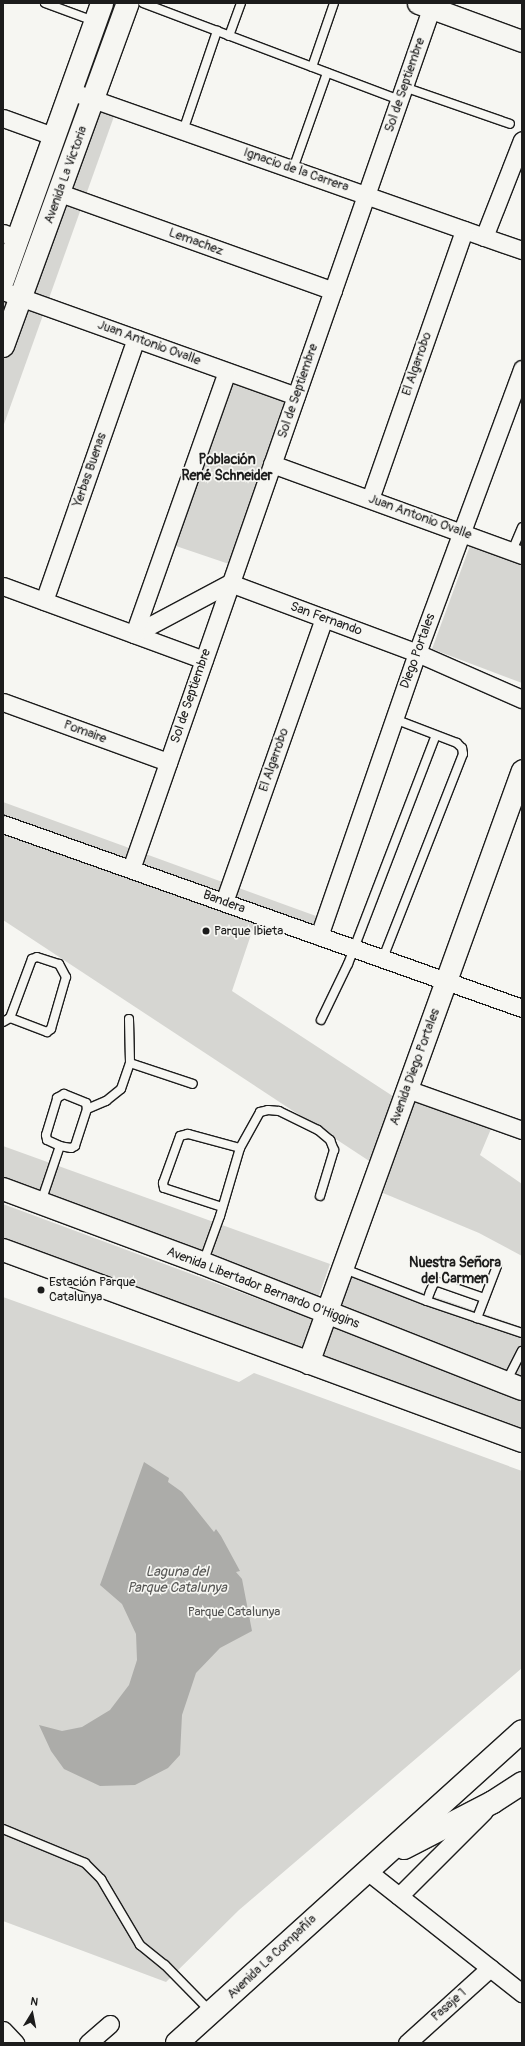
<!DOCTYPE html>
<meta charset="utf-8">
<style>
body{margin:0}
#map{position:relative;width:525px;height:2046px;overflow:hidden;background:#f6f6f2;font-family:Pangolin,sans-serif}
div>[style]{position:absolute}
.green>*{inset:0;background:#d6d6d2}
.water>*{inset:0;background:#acaca9}
.roads{filter:drop-shadow(1px 0 #1c1c1c) drop-shadow(-1px 0 #1c1c1c) drop-shadow(0 1px #1c1c1c) drop-shadow(0 -1px #1c1c1c)}
.service>*{height:8px;margin:-4px;padding:0 4px;transform-origin:4px;border-radius:4px;background:#f6f6f2}
.minor>*{height:17px;margin:-8.5px;padding:0 8.5px;transform-origin:8.5px;border-radius:8.5px;background:#f6f6f2}
.tertiary>*{height:21px;margin:-10.5px;padding:0 10.5px;transform-origin:10.5px;border-radius:10.5px;background:#f6f6f2}
.secondary>*{height:22px;margin:-11px;padding:0 11px;transform-origin:11px;border-radius:11px;background:#f6f6f2}
.primary>*{height:22px;margin:-11px;padding:0 11px;transform-origin:11px;border-radius:11px;background:#f6f6f2}
.dots>*{width:11px;height:11px;translate:-50% -50%;box-sizing:border-box;border:2px solid #f6f6f2;border-radius:50%}
span{translate:-50% -50%;white-space:nowrap;text-align:center;line-height:1.15;-webkit-text-stroke:3.5px #f6f6f2;paint-order:stroke}
.street-label{font-size:13px;color:#1c1c1c}
.poi-label{font-size:13px;color:#1c1c1c}
.left{translate:0 -50%;text-align:left}
.park-label{font-size:13px;color:#545453}
.neighbourhood-label{font-size:14px;color:#1c1c1c;font-weight:700}
.water-label{font-size:14px;color:#565654;font-style:italic}
.frame{position:absolute;inset:0;border:4px solid #1c1c1c;pointer-events:none}
.north{position:absolute;left:12px;top:1994px;width:40px;height:40px;-webkit-text-stroke:3px #f6f6f2;paint-order:stroke;rotate:10deg;font-size:11px;font-weight:700;line-height:16px;text-align:center;color:#1c1c1c}
.north::after{content:'';display:block;margin:auto;width:14px;height:18px;background:#1c1c1c;clip-path:polygon(50% 0,100% 100%,50% 72%,0 100%)}
</style>
<div id="map">
<div class="green">
<div style="clip-path:polygon(70px 91px,117px 108px,3px 427px,3px 279px)"></div>
<div style="clip-path:polygon(231px 370px,289px 390px,229px 564px,170px 544px)"></div>
<div style="clip-path:polygon(471px 543px,522px 562px,522px 683px,432px 649px)"></div>
<div style="clip-path:polygon(3px 802px,316px 916px,314px 927px,260px 908px,232px 991px,411px 1108px,417px 1091px,496px 1117px,480px 1155px,522px 1184px,522px 1256px,479px 1233px,383px 1193px,389px 1174px,3px 920px)"></div>
<div style="clip-path:polygon(3px 1146px,330px 1264px,317px 1301px,3px 1180px)"></div>
<div style="clip-path:polygon(3px 1204px,522px 1397px,522px 1432px,3px 1242px)"></div>
<div style="clip-path:polygon(351px 1268px,522px 1327px,522px 1379px,336px 1309px)"></div>
<div style="clip-path:polygon(3px 1297px,239px 1382px,254px 1373px,522px 1471px,522px 1668px,239px 1910px,166px 1982px,3px 1921px)"></div>
</div>
<div class="water">
<div style="clip-path:polygon(144px 1462px,169px 1478px,168px 1482px,182px 1492px,214px 1532px,216px 1529px,221px 1536px,240px 1571px,236px 1572px,242px 1579px,252px 1631px,220px 1648px,196px 1673px,182px 1715px,180px 1755px,168px 1768px,135px 1785px,100px 1786px,64px 1769px,51px 1751px,39px 1725px,62px 1731px,82px 1727px,110px 1710px,129px 1685px,137px 1660px,136px 1634px,122px 1604px,100px 1585px)"></div>
</div>
<div class="roads">
<div class="service">
<div style="left:45px;top:3px;width:52px;rotate:20.2deg"></div>
<div style="left:143px;top:3px;width:275px;rotate:20.7deg"></div>
<div style="left:229px;top:36px;width:35px;rotate:-70deg"></div>
<div style="left:312px;top:67px;width:68px;rotate:-71deg"></div>
<div style="left:404px;top:87px;width:112px;rotate:19.2deg"></div>
<div style="left:183px;top:131px;width:106px;rotate:-71.2deg"></div>
<div style="left:293px;top:169px;width:102px;rotate:-70.5deg"></div>
<div style="left:512px;top:551px;width:26px;rotate:-67deg"></div>
<div style="left:383px;top:958px;width:219px;rotate:-68.6deg"></div>
<div style="left:463px;top:754px;width:6px;rotate:-99deg"></div>
<div style="left:462px;top:748px;width:7px;rotate:-135deg"></div>
<div style="left:457px;top:743px;width:67px;rotate:-159.1deg"></div>
<div style="left:321px;top:1020px;width:62px;rotate:-64.3deg"></div>
<div style="left:348px;top:964px;width:243px;rotate:-69deg"></div>
<div style="left:3px;top:1022px;width:8px;rotate:-30deg"></div>
<div style="left:10px;top:1018px;width:63px;rotate:-69.6deg"></div>
<div style="left:32px;top:959px;width:5px;rotate:-22deg"></div>
<div style="left:37px;top:957px;width:23px;rotate:18deg"></div>
<div style="left:59px;top:964px;width:15px;rotate:62deg"></div>
<div style="left:66px;top:977px;width:54px;rotate:106.1deg"></div>
<div style="left:51px;top:1029px;width:5px;rotate:143deg"></div>
<div style="left:47px;top:1032px;width:40px;rotate:-159deg"></div>
<div style="left:130px;top:1063px;width:66px;rotate:18.4deg"></div>
<div style="left:64px;top:1094px;width:24px;rotate:22deg"></div>
<div style="left:86px;top:1103px;width:6px;rotate:81deg"></div>
<div style="left:87px;top:1109px;width:39px;rotate:108deg"></div>
<div style="left:75px;top:1146px;width:4px;rotate:153deg"></div>
<div style="left:71px;top:1148px;width:11px;rotate:-170deg"></div>
<div style="left:60px;top:1146px;width:14px;rotate:-155deg"></div>
<div style="left:47px;top:1140px;width:5px;rotate:-101deg"></div>
<div style="left:46px;top:1135px;width:39px;rotate:-73deg"></div>
<div style="left:57px;top:1098px;width:8px;rotate:-30deg"></div>
<div style="left:87px;top:1109px;width:21px;rotate:-23deg"></div>
<div style="left:106px;top:1101px;width:19px;rotate:-39deg"></div>
<div style="left:121px;top:1089px;width:28px;rotate:-71deg"></div>
<div style="left:130px;top:1063px;width:44px;rotate:-91.3deg"></div>
<div style="left:240px;top:1148px;width:41px;rotate:-60.9deg"></div>
<div style="left:260px;top:1112px;width:8px;rotate:-14deg"></div>
<div style="left:268px;top:1110px;width:11px;rotate:5deg"></div>
<div style="left:279px;top:1111px;width:43px;rotate:26deg"></div>
<div style="left:318px;top:1130px;width:16px;rotate:40deg"></div>
<div style="left:330px;top:1140px;width:11px;rotate:68deg"></div>
<div style="left:334px;top:1150px;width:48px;rotate:106.9deg"></div>
<div style="left:41px;top:1202px;width:59px;rotate:-71.3deg"></div>
<div style="left:203px;top:1263px;width:50px;rotate:-70.1deg"></div>
<div style="left:220px;top:1216px;width:71px;rotate:-73.6deg"></div>
<div style="left:240px;top:1148px;width:54px;rotate:-164.9deg"></div>
<div style="left:188px;top:1134px;width:8px;rotate:166deg"></div>
<div style="left:180px;top:1136px;width:50px;rotate:109.9deg"></div>
<div style="left:163px;top:1183px;width:5px;rotate:79deg"></div>
<div style="left:164px;top:1188px;width:61px;rotate:18.1deg"></div>
<div style="left:497px;top:1266px;width:56px;rotate:111deg"></div>
<div style="left:477px;top:1318px;width:47px;rotate:18.4deg"></div>
<div style="left:342px;top:1268px;width:91px;rotate:21.2deg"></div>
<div style="left:477px;top:1318px;width:53px;rotate:-161.2deg"></div>
<div style="left:427px;top:1301px;width:9px;rotate:-72deg"></div>
<div style="left:430px;top:1292px;width:10px;rotate:-66deg"></div>
<div style="left:434px;top:1283px;width:4px;rotate:-14deg"></div>
<div style="left:438px;top:1282px;width:49px;rotate:19.2deg"></div>
<div style="left:506px;top:1382px;width:35px;rotate:-63deg"></div>
<div style="left:3px;top:1829px;width:89px;rotate:22.5deg"></div>
<div style="left:85px;top:1863px;width:23px;rotate:45deg"></div>
<div style="left:101px;top:1879px;width:77px;rotate:59.4deg"></div>
<div style="left:140px;top:1945px;width:32px;rotate:39deg"></div>
<div style="left:165px;top:1965px;width:66px;rotate:45.6deg"></div>
</div>
<div class="minor">
<div style="left:70px;top:91px;width:479px;rotate:19.4deg"></div>
<div style="left:3px;top:118px;width:53px;rotate:19.8deg"></div>
<div style="left:60px;top:193px;width:290px;rotate:19.7deg"></div>
<div style="left:3px;top:233px;width:15px;rotate:20deg"></div>
<div style="left:484px;top:237px;width:104px;rotate:-68.6deg"></div>
<div style="left:3px;top:291px;width:311px;rotate:19.7deg"></div>
<div style="left:272px;top:464px;width:266px;rotate:20deg"></div>
<div style="left:370px;top:499px;width:285px;rotate:-70.7deg"></div>
<div style="left:3px;top:586px;width:214px;rotate:20.2deg"></div>
<div style="left:44px;top:601px;width:278px;rotate:-70.7deg"></div>
<div style="left:134px;top:634px;width:109px;rotate:-28deg"></div>
<div style="left:230px;top:583px;width:200px;rotate:20.5deg"></div>
<div style="left:417px;top:653px;width:115px;rotate:23.7deg"></div>
<div style="left:134px;top:634px;width:278px;rotate:-70.5deg"></div>
<div style="left:3px;top:702px;width:176px;rotate:20deg"></div>
<div style="left:3px;top:824px;width:551px;rotate:19.52deg"></div>
<div style="left:131px;top:869px;width:917px;rotate:-70.77deg"></div>
<div style="left:224px;top:902px;width:301px;rotate:-70.6deg"></div>
<div style="left:319px;top:936px;width:299px;rotate:-70.9deg"></div>
<div style="left:417px;top:653px;width:303px;rotate:-69.7deg"></div>
<div style="left:407px;top:1089px;width:122px;rotate:19.6deg"></div>
<div style="left:366px;top:1870px;width:199px;rotate:38.3deg"></div>
<div style="left:399px;top:1896px;width:120px;rotate:-45deg"></div>
<div style="left:3px;top:2030px;width:18px;rotate:47deg"></div>
<div style="left:88px;top:2043px;width:29px;rotate:-41deg"></div>
<div style="left:407px;top:2043px;width:112px;rotate:-42.1deg"></div>
</div>
<div class="tertiary">
<div style="left:418px;top:3px;width:111px;rotate:20.1deg"></div>
<div style="left:308px;top:1363px;width:630px;rotate:-70.16deg"></div>
</div>
<div class="secondary">
<div style="left:3px;top:280px;width:294px;rotate:-70.3deg"></div>
<div style="left:3px;top:346px;width:365px;rotate:-70deg"></div>
<div style="left:404px;top:1848px;width:100px;rotate:-27.3deg"></div>
<div style="left:493px;top:1802px;width:35px;rotate:-33deg"></div>
<div style="left:177px;top:2043px;width:465px;rotate:-42.1deg"></div>
</div>
<div class="primary">
<div style="left:3px;top:1189px;width:212px;rotate:20.4deg"></div>
<div style="left:202px;top:1263px;width:344px;rotate:21.5deg"></div>
<div style="left:3px;top:1250px;width:553px;rotate:20.2deg"></div>
</div>
</div>
<div class="dots">
<div style="left:206px;top:931px;background:#1c1c1c"></div>
<div style="left:41px;top:1290px;background:#1c1c1c"></div>
</div>
<div class="street-label">
<span style="left:405px;top:85px;rotate:-71deg">Sol de Septiembre</span>
<span style="left:296px;top:170px;rotate:19deg">Ignacio de la Carrera</span>
<span style="left:66px;top:175px;rotate:-70deg">Avenida La Victoria</span>
<span style="left:196px;top:242px;rotate:20deg">Lemachez</span>
<span style="left:149px;top:343px;rotate:20deg">Juan Antonio Ovalle</span>
<span style="left:417px;top:364px;rotate:-71deg">El Algarrobo</span>
<span style="left:298px;top:391px;rotate:-71deg">Sol de Septiembre</span>
<span style="left:90px;top:470px;rotate:-71deg">Yerbas Buenas</span>
<span style="left:420px;top:517px;rotate:20deg">Juan Antonio Ovalle</span>
<span style="left:326px;top:619px;rotate:20deg">San Fernando</span>
<span style="left:418px;top:651px;rotate:-70deg">Diego Portales</span>
<span style="left:191px;top:696px;rotate:-71deg">Sol de Septiembre</span>
<span style="left:85px;top:732px;rotate:20deg">Pomaire</span>
<span style="left:274px;top:760px;rotate:-71deg">El Algarrobo</span>
<span style="left:224px;top:902px;rotate:20deg">Bandera</span>
<span style="left:415px;top:1067px;rotate:-70deg">Avenida Diego Portales</span>
<span style="left:263px;top:1288px;rotate:21deg">Avenida Libertador Bernardo O'Higgins</span>
<span style="left:272px;top:1957px;rotate:-43deg">Avenida La Compañía</span>
<span style="left:449px;top:2005px;rotate:-42deg">Pasaje 1</span>
</div>
<div class="poi-label">
<span class="left" style="left:214px;top:931px">Parque Ibieta</span>
<span class="left" style="left:49px;top:1290px">Estación Parque<br>Catalunya</span>
</div>
<div class="park-label">
<span style="left:234px;top:1612px">Parque Catalunya</span>
</div>
<div class="neighbourhood-label">
<span style="left:227px;top:468px">Población<br>René Schneider</span>
<span style="left:455px;top:1271px">Nuestra Señora<br>del Carmen</span>
</div>
<div class="water-label">
<span style="left:177px;top:1580px">Laguna del<br>Parque Catalunya</span>
</div>
<div class="frame"></div>
<div class="north">N</div>
</div>
